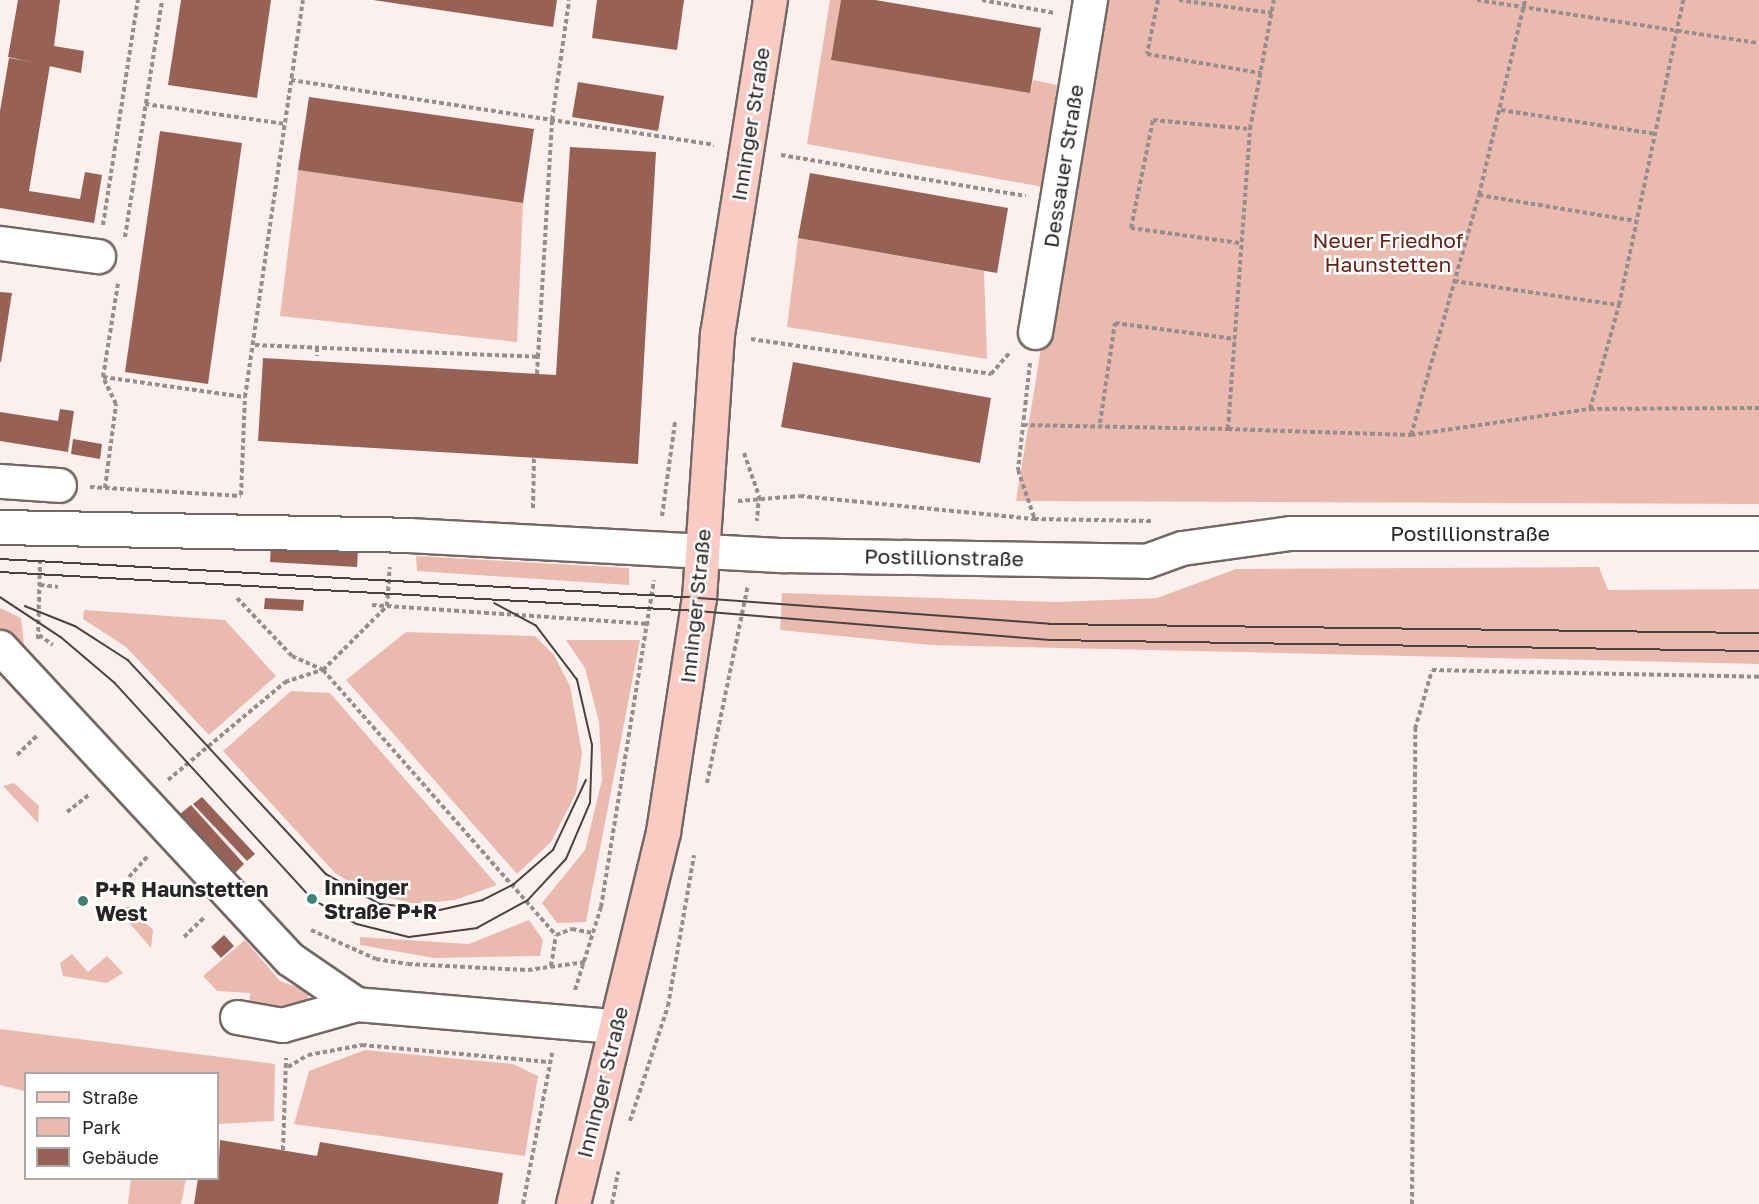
<!DOCTYPE html>
<meta charset="utf-8">
<style>
body{margin:0}
#map{position:relative;width:1759px;height:1204px;overflow:hidden;background:#fcf0ee;font-family:"Golos Text",sans-serif}
div>[style]{position:absolute}
.green>*{inset:0;background:#ebbaaf}
.building>*{inset:0;background:#986155}
.path>*{height:4px;margin-top:-2px;transform-origin:0;background:repeating-linear-gradient(90deg,#968e8d 0 4.5px,transparent 0 7.5px)}
.roads{filter:drop-shadow(2px 0 #726866) drop-shadow(-2px 0 #726866) drop-shadow(0 2px #726866) drop-shadow(0 -2px #726866)}
.minor>*{height:33px;margin:-16.5px;padding:0 16.5px;transform-origin:16.5px;border-radius:16.5px;background:#fff}
.major>*{height:33px;margin:-16.5px;padding:0 16.5px;transform-origin:16.5px;border-radius:16.5px;background:#f9cbc2}
.tram>*{height:1.5px;margin:-0.75px;padding:0 0.75px;transform-origin:0.75px;border-radius:0.75px;background:#484241}
.dots>*{width:16px;height:16px;translate:-50% -50%;box-sizing:border-box;border:3px solid #fff;border-radius:50%}
span{translate:-50% -50%;white-space:nowrap;text-align:center;line-height:1.15;-webkit-text-stroke:5px #fff;paint-order:stroke}
.street-label{font-size:21px;color:#282423}
.park-label{font-size:21px;color:#661e12}
.poi-label{font-size:21px;color:#282423;font-weight:700}
.left{translate:0 -50%;text-align:left}
.legend{position:absolute;left:24px;top:1072px;width:195px;height:108px;box-sizing:border-box;background:#fff;border:2px solid #a9a7a7;margin:0;padding:8px 10px;list-style:none;font-size:18px;color:#282423}
.legend li{display:flex;align-items:center;gap:12px;height:30px}
.legend b{width:30px;border:2px solid #a9a7a7}
</style>
<div id="map">
<div class="green">
<div style="clip-path:polygon(830px 0,841px 0,832px 60px,1030px 93px,1033px 80px,1057px 85px,1043px 187px,807px 144px)"></div>
<div style="clip-path:polygon(1098px 0,1759px 0,1759px 504px,1016px 501px)"></div>
<div style="clip-path:polygon(298px 170px,523px 203px,517px 342px,280px 316px)"></div>
<div style="clip-path:polygon(798px 238px,984px 271px,987px 359px,787px 327px)"></div>
<div style="clip-path:polygon(416px 556px,629px 568px,629px 585px,417px 571px)"></div>
<div style="clip-path:polygon(1599px 567px,1608px 590px,1759px 589px,1759px 664px,930px 645px,780px 630px,782px 593px,1057px 602px,1157px 598px,1236px 569px)"></div>
<div style="clip-path:polygon(0 608px,21px 618px,24px 646px,12px 647px,0 634px)"></div>
<div style="clip-path:polygon(84px 610px,225px 620px,276px 676px,209px 735px,126px 647px,83px 619px)"></div>
<div style="clip-path:polygon(406px 632px,535px 636px,554px 655px,570px 686px,582px 753px,576px 793px,551px 842px,517px 874px,346px 680px)"></div>
<div style="clip-path:polygon(566px 640px,640px 640px,586px 922px,557px 923px,542px 903px,585px 850px,602px 780px,599px 722px,585px 668px)"></div>
<div style="clip-path:polygon(291px 691px,330px 693px,497px 885px,455px 900px,416px 904px,366px 892px,335px 873px,223px 751px)"></div>
<div style="clip-path:polygon(14px 783px,39px 806px,38px 823px,3px 786px)"></div>
<div style="clip-path:polygon(129px 906px,153px 930px,151px 948px,119px 911px)"></div>
<div style="clip-path:polygon(529px 920px,543px 940px,540px 956px,434px 958px,360px 945px,360px 937px,469px 944px)"></div>
<div style="clip-path:polygon(245px 940px,280px 981px,310px 992px,307px 1000px,275px 1008px,249px 1006px,250px 993px,217px 991px,203px 976px)"></div>
<div style="clip-path:polygon(72px 954px,88px 972px,107px 956px,123px 973px,107px 983px,63px 976px,60px 963px)"></div>
<div style="clip-path:polygon(0 1029px,275px 1064px,274px 1121px,218px 1124px,218px 1074px,26px 1074px,25px 1091px,0 1085px)"></div>
<div style="clip-path:polygon(365px 1050px,513px 1064px,538px 1076px,525px 1156px,294px 1124px,309px 1071px)"></div>
<div style="clip-path:polygon(131px 1179px,186px 1179px,181px 1204px,128px 1204px)"></div>
</div>
<div class="building">
<div style="clip-path:polygon(18px 0,60px 0,54px 46px,84px 51px,81px 73px,8px 57px)"></div>
<div style="clip-path:polygon(181px 0,271px 0,257px 98px,168px 85px)"></div>
<div style="clip-path:polygon(373px 0,557px 0,553px 27px)"></div>
<div style="clip-path:polygon(597px 0,684px 0,677px 50px,592px 38px)"></div>
<div style="clip-path:polygon(841px 0,875px 0,1041px 28px,1030px 93px,831px 60px)"></div>
<div style="clip-path:polygon(9px 58px,50px 65px,29px 191px,80px 199px,85px 172px,102px 175px,94px 223px,0 208px,0 111px)"></div>
<div style="clip-path:polygon(578px 82px,664px 96px,658px 131px,572px 117px)"></div>
<div style="clip-path:polygon(309px 97px,534px 129px,523px 203px,298px 170px)"></div>
<div style="clip-path:polygon(160px 131px,242px 143px,208px 384px,125px 372px)"></div>
<div style="clip-path:polygon(570px 147px,656px 152px,638px 464px,258px 441px,263px 358px,556px 375px)"></div>
<div style="clip-path:polygon(810px 173px,1008px 208px,997px 273px,798px 238px)"></div>
<div style="clip-path:polygon(0 292px,12px 293px,1px 362px,0 362px)"></div>
<div style="clip-path:polygon(793px 362px,991px 398px,980px 463px,781px 427px)"></div>
<div style="clip-path:polygon(60px 409px,74px 411px,68px 452px,0 441px,0 412px,58px 421px)"></div>
<div style="clip-path:polygon(73px 439px,102px 444px,100px 459px,71px 454px)"></div>
<div style="clip-path:polygon(271px 545px,358px 550px,357px 567px,270px 562px)"></div>
<div style="clip-path:polygon(265px 598px,304px 600px,303px 611px,264px 609px)"></div>
<div style="clip-path:polygon(202px 797px,255px 854px,247px 861px,193px 804px)"></div>
<div style="clip-path:polygon(191px 805px,244px 864px,234px 874px,180px 814px)"></div>
<div style="clip-path:polygon(224px 935px,234px 946px,221px 958px,211px 947px)"></div>
<div style="clip-path:polygon(220px 1140px,317px 1156px,320px 1142px,503px 1173px,498px 1204px,194px 1204px,198px 1178px,218px 1178px)"></div>
</div>
<div class="path">
<div style="left:982px;top:0;width:74px;rotate:10.1deg"></div>
<div style="left:1158px;top:0;width:55px;rotate:101.5deg"></div>
<div style="left:1147px;top:54px;width:116px;rotate:9.5deg"></div>
<div style="left:1179px;top:0;width:94px;rotate:8deg"></div>
<div style="left:1477px;top:0;width:285px;rotate:8.7deg"></div>
<div style="left:291px;top:80px;width:428px;rotate:8.7deg"></div>
<div style="left:145px;top:104px;width:141px;rotate:8.1deg"></div>
<div style="left:1501px;top:110px;width:157px;rotate:8.8deg"></div>
<div style="left:781px;top:155px;width:248px;rotate:9.5deg"></div>
<div style="left:1479px;top:195px;width:159px;rotate:9.4deg"></div>
<div style="left:103px;top:225px;width:228px;rotate:-81.2deg"></div>
<div style="left:125px;top:237px;width:240px;rotate:-81.1deg"></div>
<div style="left:1239px;top:243px;width:109px;rotate:-172.1deg"></div>
<div style="left:1131px;top:228px;width:110px;rotate:-78.5deg"></div>
<div style="left:1153px;top:120px;width:97px;rotate:5.3deg"></div>
<div style="left:1454px;top:281px;width:167px;rotate:8.3deg"></div>
<div style="left:751px;top:339px;width:243px;rotate:8.3deg"></div>
<div style="left:991px;top:374px;width:30px;rotate:-49deg"></div>
<div style="left:255px;top:345px;width:283px;rotate:2.4deg"></div>
<div style="left:538px;top:357px;width:237px;rotate:-86.6deg"></div>
<div style="left:552px;top:120px;width:121px;rotate:-81.9deg"></div>
<div style="left:317px;top:348px;width:8px;rotate:90deg"></div>
<div style="left:1030px;top:363px;width:108px;rotate:96.4deg"></div>
<div style="left:1018px;top:470px;width:53px;rotate:71.2deg"></div>
<div style="left:537px;top:374px;width:17px;rotate:-87deg"></div>
<div style="left:103px;top:377px;width:143px;rotate:8deg"></div>
<div style="left:245px;top:397px;width:401px;rotate:-81.7deg"></div>
<div style="left:1590px;top:409px;width:108px;rotate:-74.4deg"></div>
<div style="left:1619px;top:305px;width:312px;rotate:-78.1deg"></div>
<div style="left:1100px;top:423px;width:101px;rotate:-81.5deg"></div>
<div style="left:1115px;top:323px;width:121px;rotate:7.6deg"></div>
<div style="left:1023px;top:425px;width:205px;rotate:1.1deg"></div>
<div style="left:1228px;top:429px;width:301px;rotate:-85.8deg"></div>
<div style="left:1250px;top:129px;width:131px;rotate:-79.5deg"></div>
<div style="left:1228px;top:429px;width:183px;rotate:1.9deg"></div>
<div style="left:1411px;top:435px;width:181px;rotate:-8.3deg"></div>
<div style="left:1590px;top:409px;width:169px;rotate:-0.3deg"></div>
<div style="left:1411px;top:435px;width:249px;rotate:-74.2deg"></div>
<div style="left:1479px;top:195px;width:200px;rotate:-76.7deg"></div>
<div style="left:744px;top:453px;width:46px;rotate:70.8deg"></div>
<div style="left:759px;top:496px;width:25px;rotate:95deg"></div>
<div style="left:90px;top:487px;width:151px;rotate:3.4deg"></div>
<div style="left:105px;top:488px;width:85px;rotate:-82.5deg"></div>
<div style="left:116px;top:404px;width:30px;rotate:-116deg"></div>
<div style="left:103px;top:377px;width:95px;rotate:-80.9deg"></div>
<div style="left:241px;top:495px;width:98px;rotate:-87.7deg"></div>
<div style="left:738px;top:501px;width:62px;rotate:-4.6deg"></div>
<div style="left:800px;top:496px;width:235px;rotate:5.6deg"></div>
<div style="left:1034px;top:519px;width:118px;rotate:1deg"></div>
<div style="left:533px;top:508px;width:50px;rotate:-88.9deg"></div>
<div style="left:662px;top:516px;width:95px;rotate:-82.1deg"></div>
<div style="left:40px;top:585px;width:18px;rotate:6deg"></div>
<div style="left:237px;top:598px;width:80px;rotate:46.5deg"></div>
<div style="left:292px;top:656px;width:34px;rotate:24deg"></div>
<div style="left:323px;top:670px;width:353px;rotate:48.7deg"></div>
<div style="left:372px;top:605px;width:278px;rotate:3.9deg"></div>
<div style="left:39px;top:635px;width:17px;rotate:36deg"></div>
<div style="left:38px;top:639px;width:79px;rotate:-88.5deg"></div>
<div style="left:17px;top:755px;width:28px;rotate:-44deg"></div>
<div style="left:168px;top:780px;width:153px;rotate:-39.9deg"></div>
<div style="left:285px;top:682px;width:40px;rotate:-18deg"></div>
<div style="left:323px;top:670px;width:91px;rotate:-45deg"></div>
<div style="left:387px;top:606px;width:39px;rotate:-86deg"></div>
<div style="left:707px;top:783px;width:202px;rotate:-78.3deg"></div>
<div style="left:67px;top:812px;width:29px;rotate:-38deg"></div>
<div style="left:129px;top:877px;width:27px;rotate:-48deg"></div>
<div style="left:311px;top:930px;width:71px;rotate:24deg"></div>
<div style="left:376px;top:959px;width:32px;rotate:9deg"></div>
<div style="left:408px;top:964px;width:120px;rotate:2.9deg"></div>
<div style="left:528px;top:970px;width:58px;rotate:-8deg"></div>
<div style="left:184px;top:937px;width:28px;rotate:-44deg"></div>
<div style="left:551px;top:966px;width:31px;rotate:-81deg"></div>
<div style="left:556px;top:935px;width:17px;rotate:-21deg"></div>
<div style="left:572px;top:929px;width:21px;rotate:11deg"></div>
<div style="left:575px;top:990px;width:87px;rotate:-72.6deg"></div>
<div style="left:601px;top:907px;width:331px;rotate:-80.8deg"></div>
<div style="left:288px;top:1067px;width:23px;rotate:-31deg"></div>
<div style="left:308px;top:1055px;width:55px;rotate:-10.5deg"></div>
<div style="left:362px;top:1045px;width:187px;rotate:5.2deg"></div>
<div style="left:630px;top:1121px;width:121px;rotate:-71.7deg"></div>
<div style="left:668px;top:1006px;width:153px;rotate:-80.2deg"></div>
<div style="left:283px;top:1150px;width:92px;rotate:-88.1deg"></div>
<div style="left:523px;top:1204px;width:154px;rotate:-79.1deg"></div>
<div style="left:612px;top:1204px;width:33px;rotate:-79deg"></div>
<div style="left:1412px;top:1204px;width:475px;rotate:-89.6deg"></div>
<div style="left:1415px;top:729px;width:61px;rotate:-73.9deg"></div>
<div style="left:1432px;top:670px;width:327px;rotate:1.2deg"></div>
</div>
<div class="roads">
<div class="minor">
<div style="left:0;top:243px;width:99px;rotate:7.6deg"></div>
<div style="left:1035px;top:332px;width:337px;rotate:-80.6deg"></div>
<div style="left:0;top:481px;width:59px;rotate:3.9deg"></div>
<div style="left:0;top:527px;width:408px;rotate:1.1deg"></div>
<div style="left:408px;top:535px;width:376px;rotate:3.1deg"></div>
<div style="left:783px;top:555px;width:363px;rotate:0.9deg"></div>
<div style="left:1146px;top:561px;width:38px;rotate:-20deg"></div>
<div style="left:1182px;top:548px;width:109px;rotate:-7.9deg"></div>
<div style="left:1290px;top:533px;width:469px"></div>
<div style="left:0;top:647px;width:426px;rotate:47.1deg"></div>
<div style="left:290px;top:959px;width:80px;rotate:34.3deg"></div>
<div style="left:237px;top:1017px;width:46px;rotate:10.1deg"></div>
<div style="left:282px;top:1025px;width:77px;rotate:-15.8deg"></div>
<div style="left:356px;top:1004px;width:260px;rotate:4.9deg"></div>
</div>
<div class="major">
<div style="left:573px;top:1204px;width:383px;rotate:-76.4deg"></div>
<div style="left:663px;top:832px;width:237px;rotate:-81.3deg"></div>
<div style="left:699px;top:598px;width:265px;rotate:-86.1deg"></div>
<div style="left:717px;top:334px;width:338px;rotate:-81deg"></div>
</div>
</div>
<div class="tram">
<div style="left:0;top:559px;width:700px;rotate:3.19deg"></div>
<div style="left:699px;top:598px;width:351px;rotate:4.2deg"></div>
<div style="left:1049px;top:624px;width:710px;rotate:0.73deg"></div>
<div style="left:0;top:572px;width:699px;rotate:3.2deg"></div>
<div style="left:698px;top:611px;width:352px;rotate:4.7deg"></div>
<div style="left:1049px;top:640px;width:710px;rotate:0.89deg"></div>
<div style="left:0;top:597px;width:73px;rotate:33.3deg"></div>
<div style="left:61px;top:637px;width:71px;rotate:40.4deg"></div>
<div style="left:115px;top:683px;width:292px;rotate:47.6deg"></div>
<div style="left:312px;top:899px;width:51px;rotate:29.1deg"></div>
<div style="left:357px;top:924px;width:54px;rotate:14deg"></div>
<div style="left:409px;top:937px;width:69px;rotate:-7.5deg"></div>
<div style="left:477px;top:928px;width:58px;rotate:-28.8deg"></div>
<div style="left:528px;top:900px;width:56px;rotate:-47.2deg"></div>
<div style="left:566px;top:859px;width:61px;rotate:-66.8deg"></div>
<div style="left:590px;top:803px;width:58px;rotate:-88deg"></div>
<div style="left:592px;top:745px;width:67px;rotate:-103deg"></div>
<div style="left:577px;top:680px;width:68px;rotate:-127.2deg"></div>
<div style="left:536px;top:626px;width:47px;rotate:-151.8deg"></div>
<div style="left:25px;top:606px;width:54px;rotate:21.8deg"></div>
<div style="left:75px;top:626px;width:63px;rotate:32.7deg"></div>
<div style="left:128px;top:660px;width:292px;rotate:47.2deg"></div>
<div style="left:326px;top:874px;width:62px;rotate:29.1deg"></div>
<div style="left:380px;top:904px;width:60px;rotate:5.7deg"></div>
<div style="left:440px;top:910px;width:44px;rotate:-13.1deg"></div>
<div style="left:483px;top:900px;width:35px;rotate:-27deg"></div>
<div style="left:514px;top:884px;width:52px;rotate:-41.1deg"></div>
<div style="left:553px;top:850px;width:77px;rotate:-64.8deg"></div>
</div>
<div class="dots">
<div style="left:312px;top:899px;background:#3e8378"></div>
<div style="left:83px;top:901px;background:#3e8378"></div>
</div>
<div class="street-label">
<span style="left:750px;top:124px;rotate:-81deg">Inninger Straße</span>
<span style="left:1063px;top:166px;rotate:-81deg">Dessauer Straße</span>
<span style="left:1470px;top:533px">Postillionstraße</span>
<span style="left:944px;top:557px;rotate:1deg">Postillionstraße</span>
<span style="left:695px;top:606px;rotate:-84deg">Inninger Straße</span>
<span style="left:602px;top:1082px;rotate:-76deg">Inninger Straße</span>
</div>
<div class="park-label">
<span style="left:1388px;top:252px">Neuer Friedhof<br>Haunstetten</span>
</div>
<div class="poi-label">
<span class="left" style="left:324px;top:899px">Inninger<br>Straße P+R</span>
<span class="left" style="left:95px;top:901px">P+R Haunstetten<br>West</span>
</div>
<ul class="legend">
<li><b style="height:8px;background:#f9cbc2"></b>Straße</li>
<li><b style="height:16px;background:#ebbaaf"></b>Park</li>
<li><b style="height:16px;background:#986155"></b>Gebäude</li>
</ul>
</div>
